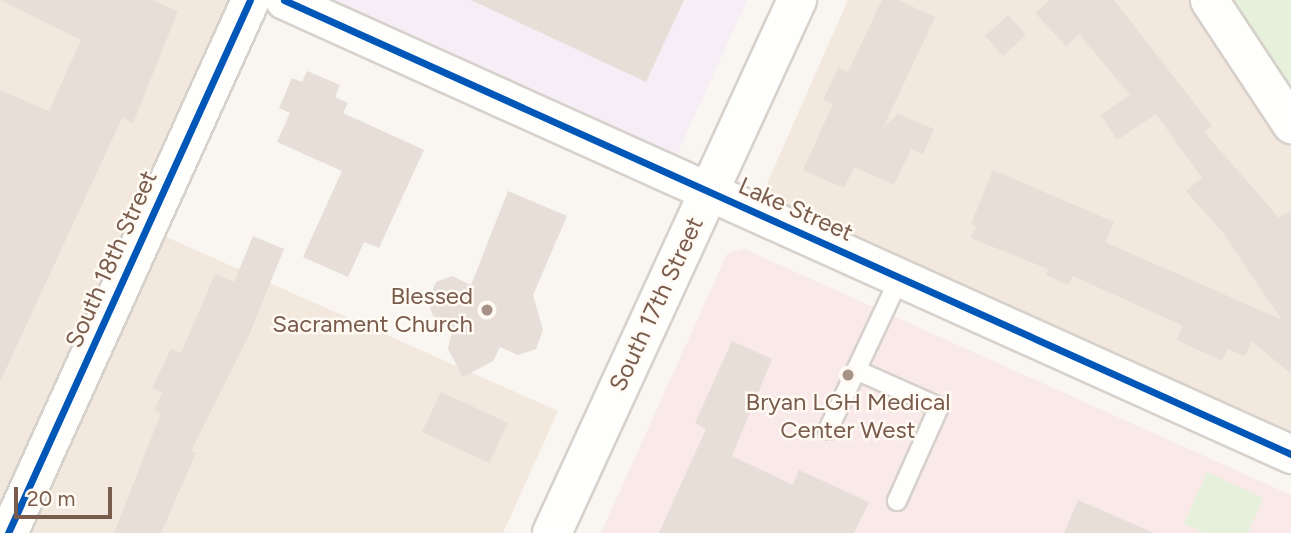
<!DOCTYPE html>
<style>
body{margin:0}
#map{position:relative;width:1291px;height:533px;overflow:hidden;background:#f9f5f0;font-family:Figtree,sans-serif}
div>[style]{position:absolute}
.residential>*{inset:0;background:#f2e8de}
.education>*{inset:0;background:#f6eef6}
.medical>*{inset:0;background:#fae9e9}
.green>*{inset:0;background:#e7f0db}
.building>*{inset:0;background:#e6ded7}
.roads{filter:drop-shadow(2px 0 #d7d1cb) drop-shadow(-2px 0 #d7d1cb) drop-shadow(0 2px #d7d1cb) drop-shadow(0 -2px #d7d1cb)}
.lane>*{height:18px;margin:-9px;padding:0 9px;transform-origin:9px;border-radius:9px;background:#fefefd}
.street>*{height:37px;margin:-18.5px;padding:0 18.5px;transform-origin:18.5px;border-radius:18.5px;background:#fefefd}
.secondary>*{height:38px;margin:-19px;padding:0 19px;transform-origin:19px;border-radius:19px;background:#fefefd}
.cycleway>*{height:7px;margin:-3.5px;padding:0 3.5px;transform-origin:3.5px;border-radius:3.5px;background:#0057b8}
.dots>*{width:19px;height:19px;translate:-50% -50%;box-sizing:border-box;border:4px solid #fffaf3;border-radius:50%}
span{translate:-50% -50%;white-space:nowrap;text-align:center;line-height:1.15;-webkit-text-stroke:5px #fffaf3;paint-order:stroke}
.street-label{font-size:24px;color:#7a5c4d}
.poi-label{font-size:24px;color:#7a5c4d}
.right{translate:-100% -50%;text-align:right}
.scale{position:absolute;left:14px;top:487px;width:98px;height:32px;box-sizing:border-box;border:4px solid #7a5c4d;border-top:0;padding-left:9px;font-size:21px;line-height:24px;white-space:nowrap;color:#7a5c4d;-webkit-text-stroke:5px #fffaf3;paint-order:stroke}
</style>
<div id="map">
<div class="residential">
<div style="clip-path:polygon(0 0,250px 0,146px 228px,558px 411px,503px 533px,0 533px)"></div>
<div style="clip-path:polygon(848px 0,1209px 0,1291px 124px,1291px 454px,755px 211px)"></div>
</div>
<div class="education">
<div style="clip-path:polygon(284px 0,747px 0,669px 172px)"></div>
</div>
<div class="medical">
<div style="clip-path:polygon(744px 249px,1291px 495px,1291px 533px,601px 533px,727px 254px)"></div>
</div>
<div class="green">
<div style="clip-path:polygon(1209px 0,1291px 0,1291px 124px)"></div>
<div style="clip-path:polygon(1207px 472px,1263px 498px,1248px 533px,1204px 533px,1184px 524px)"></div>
</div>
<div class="building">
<div style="clip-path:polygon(0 0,152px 0,178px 11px,133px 123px,122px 118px,0 382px,0 90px,49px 111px,81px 40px)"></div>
<div style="clip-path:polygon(471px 0,684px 0,646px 82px)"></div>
<div style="clip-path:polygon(882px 0,898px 0,935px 17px,883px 128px,898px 114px,934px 129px,923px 154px,911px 149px,894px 185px,854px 167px,844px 188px,803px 170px,833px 104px,823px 100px,838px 68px,848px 72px)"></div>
<div style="clip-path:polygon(1050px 0,1114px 0,1212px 126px,1204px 132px,1279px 218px,1291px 210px,1291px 374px,1252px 341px,1245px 356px,1228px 349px,1222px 361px,1177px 340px,1183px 326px,1073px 276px,1068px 285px,1046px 275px,1048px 269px,971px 238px,976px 226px,971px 224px,993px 170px,1114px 222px,1105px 242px,1282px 320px,1223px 233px,1186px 191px,1202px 178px,1156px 114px,1117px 140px,1101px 115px,1130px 95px,1079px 34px,1066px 46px,1035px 13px)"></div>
<div style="clip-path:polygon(1008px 15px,1026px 35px,1003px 56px,985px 36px)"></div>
<div style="clip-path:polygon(307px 71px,340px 85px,335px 97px,348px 103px,343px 113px,424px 150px,379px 248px,364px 242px,348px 277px,303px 257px,342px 171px,277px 142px,290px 113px,279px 108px,292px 78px,302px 82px)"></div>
<div style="clip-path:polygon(508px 191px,567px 216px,533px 295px,543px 330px,536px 349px,518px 355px,500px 347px,493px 361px,463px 377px,448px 349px,453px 326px,433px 316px,428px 301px,436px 282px,452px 276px,471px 285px)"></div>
<div style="clip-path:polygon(253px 236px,284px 249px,250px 333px,191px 451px,196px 453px,161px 533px,114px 533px,161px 413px,154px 410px,162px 393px,152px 388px,171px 349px,181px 353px,215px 274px,234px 282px)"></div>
<div style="clip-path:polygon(732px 341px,772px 359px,732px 456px,793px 485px,799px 470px,869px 502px,854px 533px,659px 533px,706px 429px,695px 423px)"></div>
<div style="clip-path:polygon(441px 392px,508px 423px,489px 463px,422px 432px)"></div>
<div style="clip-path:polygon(1078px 500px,1154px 533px,1064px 533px)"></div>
</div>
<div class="roads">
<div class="lane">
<div style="left:856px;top:370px;width:91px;rotate:24deg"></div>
<div style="left:939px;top:407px;width:103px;rotate:114.1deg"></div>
<div style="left:828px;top:430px;width:169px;rotate:-64.8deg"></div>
</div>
<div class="street">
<div style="left:284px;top:0;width:1105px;rotate:24.27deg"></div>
<div style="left:1209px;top:0;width:149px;rotate:56.5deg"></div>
<div style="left:8px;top:533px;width:585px;rotate:-65.58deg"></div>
</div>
<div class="secondary">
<div style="left:552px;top:533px;width:587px;rotate:-65.31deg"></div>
</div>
</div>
<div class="cycleway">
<div style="left:284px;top:0;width:1105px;rotate:24.27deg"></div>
<div style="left:8px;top:533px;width:585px;rotate:-65.58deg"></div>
</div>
<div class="dots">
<div style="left:487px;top:310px;background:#a69286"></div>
<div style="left:848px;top:375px;background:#a69286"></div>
</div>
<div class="street-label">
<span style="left:796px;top:209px;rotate:24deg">Lake Street</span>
<span style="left:111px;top:259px;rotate:-66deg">South 18th Street</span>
<span style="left:656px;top:304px;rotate:-65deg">South 17th Street</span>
</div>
<div class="poi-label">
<span class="right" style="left:473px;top:310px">Blessed<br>Sacrament Church</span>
<span style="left:848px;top:416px">Bryan LGH Medical<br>Center West</span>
</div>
<div class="scale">20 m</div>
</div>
